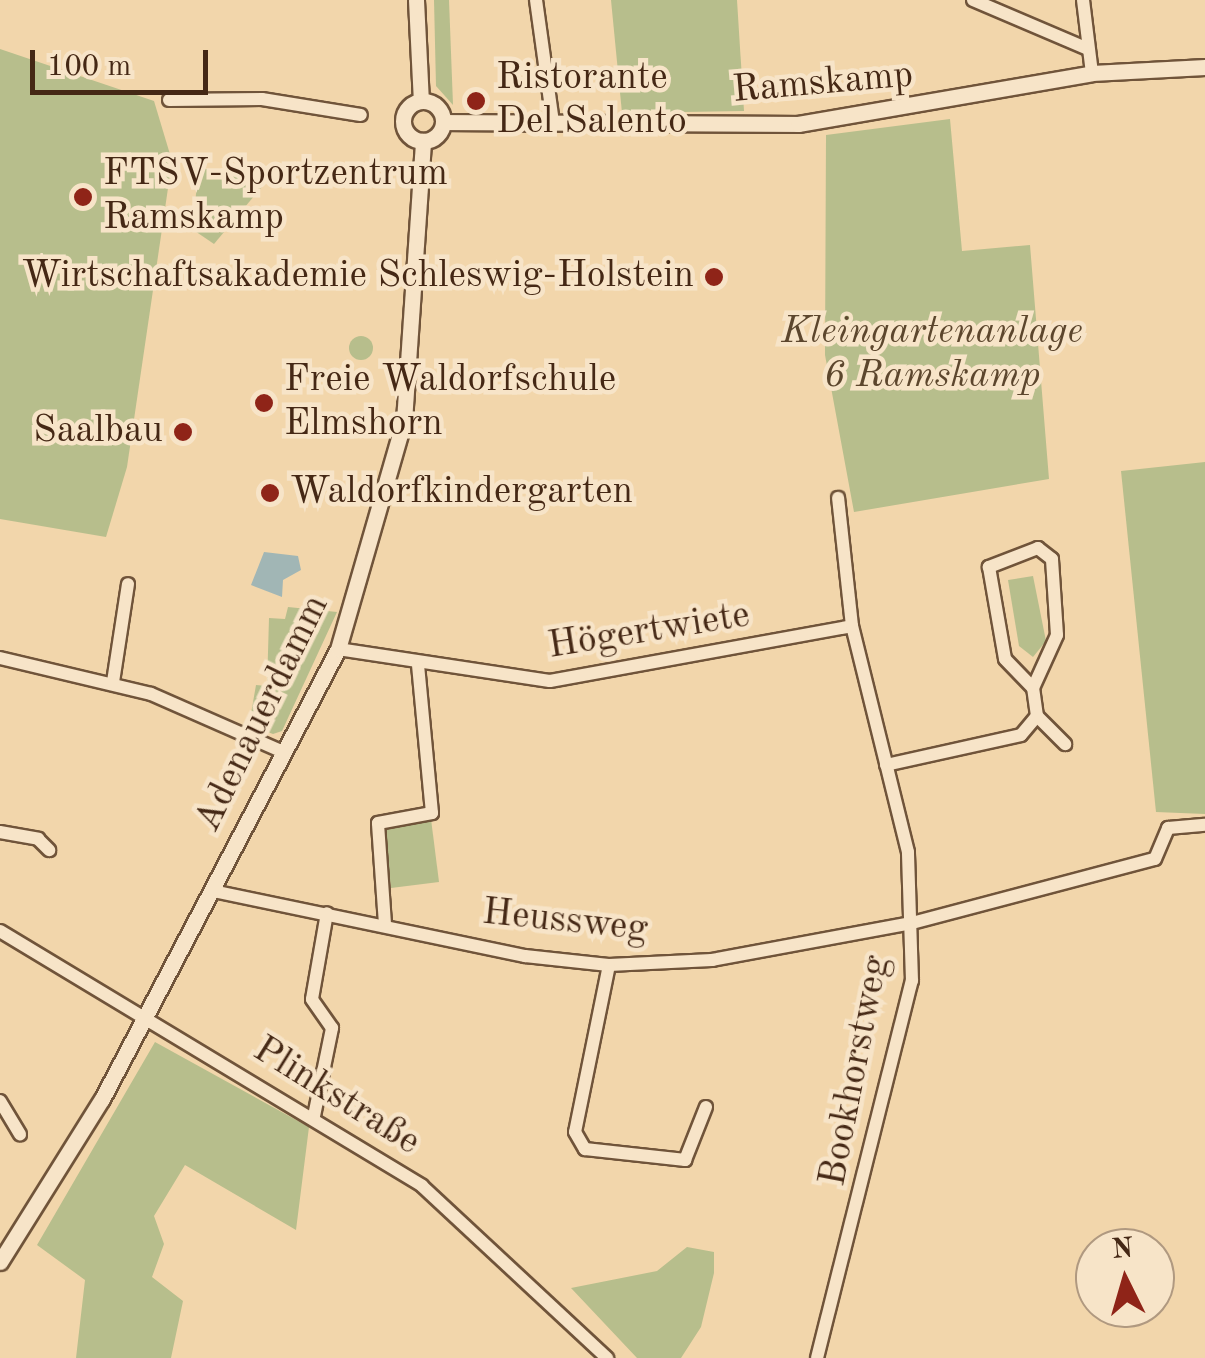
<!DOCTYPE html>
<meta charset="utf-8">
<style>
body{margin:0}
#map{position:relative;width:1205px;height:1358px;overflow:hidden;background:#f2d6ab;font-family:"Old Standard TT",serif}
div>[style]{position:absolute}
.green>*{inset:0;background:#b7be8c}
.round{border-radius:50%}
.water>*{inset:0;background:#a1b6b5}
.roads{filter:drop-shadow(2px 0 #70543a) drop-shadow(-2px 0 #70543a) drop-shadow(0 2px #70543a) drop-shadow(0 -2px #70543a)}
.minor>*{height:12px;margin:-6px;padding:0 6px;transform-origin:6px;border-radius:6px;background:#f7e4c8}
.tertiary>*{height:15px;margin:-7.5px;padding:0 7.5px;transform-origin:7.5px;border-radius:7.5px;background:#f7e4c8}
.tertiary>.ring{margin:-7.5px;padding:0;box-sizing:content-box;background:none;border:15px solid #f7e4c8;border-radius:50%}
.dots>*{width:28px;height:28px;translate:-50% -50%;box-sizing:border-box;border:5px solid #f7e4c8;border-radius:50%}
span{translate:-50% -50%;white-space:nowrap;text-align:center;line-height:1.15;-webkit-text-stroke:9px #f7e4c8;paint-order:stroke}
.poi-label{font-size:38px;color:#452815}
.left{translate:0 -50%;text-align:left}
.right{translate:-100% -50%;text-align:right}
.street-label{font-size:38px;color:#452815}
.park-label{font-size:38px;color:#5c462d;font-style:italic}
.north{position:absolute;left:1075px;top:1228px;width:100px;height:100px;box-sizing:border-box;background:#f7e4c8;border:2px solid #b09980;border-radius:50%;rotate:355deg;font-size:28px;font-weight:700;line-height:40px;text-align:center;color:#452815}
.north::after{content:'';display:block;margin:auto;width:35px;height:45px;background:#8f2418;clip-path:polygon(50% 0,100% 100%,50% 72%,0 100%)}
.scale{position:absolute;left:30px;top:50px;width:178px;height:45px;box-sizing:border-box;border:5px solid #452815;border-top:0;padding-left:12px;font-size:30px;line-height:35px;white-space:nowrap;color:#452815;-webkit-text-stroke:8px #f7e4c8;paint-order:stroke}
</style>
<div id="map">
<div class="green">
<div style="clip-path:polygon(434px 0,449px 0,453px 105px,436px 86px)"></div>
<div style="clip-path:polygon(611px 0,737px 0,744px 111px,622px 113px)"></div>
<div style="clip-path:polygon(0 49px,154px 101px,172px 161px,127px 467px,106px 537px,0 519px)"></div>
<div style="clip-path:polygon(950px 119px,962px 251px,1030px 245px,1049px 479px,854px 512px,825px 355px,826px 135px)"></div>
<div style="clip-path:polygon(199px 168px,270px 177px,214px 244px,192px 229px)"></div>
<div class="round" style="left:349px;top:336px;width:24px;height:24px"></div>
<div style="clip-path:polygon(1205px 462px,1205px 814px,1156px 812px,1121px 471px)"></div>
<div style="clip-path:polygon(1033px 576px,1046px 641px,1033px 657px,1019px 646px,1008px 580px)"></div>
<div style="clip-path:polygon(288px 607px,337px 612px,282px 731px,273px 734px,249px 725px,256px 685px,267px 686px,269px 618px,285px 619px)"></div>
<div style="clip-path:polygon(431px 819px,439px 882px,391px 888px,383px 825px)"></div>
<div style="clip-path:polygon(155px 1042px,309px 1127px,296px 1230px,185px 1165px,154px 1216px,164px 1244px,152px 1277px,183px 1301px,171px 1358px,76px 1358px,85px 1280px,37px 1245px)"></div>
<div style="clip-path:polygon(687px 1247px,714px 1252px,714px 1273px,701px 1327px,681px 1358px,637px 1358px,571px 1288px,657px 1271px)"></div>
</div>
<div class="water">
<div style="clip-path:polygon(264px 552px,298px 556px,301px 570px,283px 580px,282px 597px,251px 585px)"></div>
</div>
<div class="roads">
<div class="minor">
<div style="left:536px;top:0;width:124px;rotate:82.1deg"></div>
<div style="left:973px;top:0;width:125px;rotate:23.1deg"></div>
<div style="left:1083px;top:0;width:74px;rotate:83deg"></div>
<div style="left:169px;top:100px;width:93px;rotate:-0.6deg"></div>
<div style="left:262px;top:99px;width:100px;rotate:9.2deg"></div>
<div style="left:338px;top:649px;width:214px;rotate:8.6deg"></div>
<div style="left:550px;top:681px;width:307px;rotate:-10.3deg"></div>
<div style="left:0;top:658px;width:155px;rotate:13.4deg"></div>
<div style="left:151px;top:694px;width:144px;rotate:23.7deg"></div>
<div style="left:113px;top:682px;width:99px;rotate:-81.3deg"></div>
<div style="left:1037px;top:716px;width:40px;rotate:45deg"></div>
<div style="left:886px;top:765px;width:138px;rotate:-12.5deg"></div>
<div style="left:1021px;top:735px;width:25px;rotate:-50deg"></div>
<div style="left:1037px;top:716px;width:28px;rotate:-98deg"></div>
<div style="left:1033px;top:688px;width:58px;rotate:-65.6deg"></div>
<div style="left:1057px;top:635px;width:76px;rotate:-93.8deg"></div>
<div style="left:1052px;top:559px;width:18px;rotate:-142deg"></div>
<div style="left:1038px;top:548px;width:53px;rotate:158.8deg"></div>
<div style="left:989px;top:567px;width:93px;rotate:80.1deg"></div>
<div style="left:1005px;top:659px;width:40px;rotate:46deg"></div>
<div style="left:0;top:832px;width:39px;rotate:10deg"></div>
<div style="left:38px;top:839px;width:16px;rotate:45deg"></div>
<div style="left:213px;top:891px;width:319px;rotate:11.8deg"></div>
<div style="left:525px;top:956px;width:84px;rotate:6.1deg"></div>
<div style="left:609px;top:965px;width:103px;rotate:-2.8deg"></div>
<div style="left:712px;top:960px;width:203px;rotate:-10.5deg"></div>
<div style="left:912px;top:923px;width:251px;rotate:-14.8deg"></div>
<div style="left:1155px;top:859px;width:34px;rotate:-67deg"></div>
<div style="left:1168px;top:828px;width:37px;rotate:-5deg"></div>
<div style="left:385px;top:924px;width:101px;rotate:-94deg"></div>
<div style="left:378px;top:823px;width:55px;rotate:-10.5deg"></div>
<div style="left:432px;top:813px;width:148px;rotate:-95.4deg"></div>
<div style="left:0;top:931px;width:493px;rotate:31.1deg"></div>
<div style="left:422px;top:1186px;width:253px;rotate:42.9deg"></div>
<div style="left:609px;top:965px;width:170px;rotate:101.5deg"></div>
<div style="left:575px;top:1132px;width:20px;rotate:60deg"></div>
<div style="left:585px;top:1149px;width:101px;rotate:6.3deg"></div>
<div style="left:685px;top:1160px;width:57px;rotate:-68.4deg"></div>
<div style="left:0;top:1101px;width:39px;rotate:59deg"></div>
<div style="left:314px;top:1116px;width:90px;rotate:-78.4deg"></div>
<div style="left:332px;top:1028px;width:35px;rotate:-125deg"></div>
<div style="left:312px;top:999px;width:87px;rotate:-80.1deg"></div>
<div style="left:817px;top:1358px;width:389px;rotate:-75.9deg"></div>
<div style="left:912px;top:981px;width:129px;rotate:-91.8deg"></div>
<div style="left:908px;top:852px;width:233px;rotate:-103.9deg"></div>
<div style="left:852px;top:626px;width:129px;rotate:-96.2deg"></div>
</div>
<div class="tertiary">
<div style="left:416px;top:0;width:101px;rotate:87.2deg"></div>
<div class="ring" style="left:403px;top:101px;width:25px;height:25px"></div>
<div style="left:443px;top:122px;width:355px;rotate:0.3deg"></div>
<div style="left:798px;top:124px;width:298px;rotate:-9.8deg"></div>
<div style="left:1092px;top:73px;width:113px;rotate:-3deg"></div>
<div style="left:0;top:1262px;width:192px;rotate:-58deg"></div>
<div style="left:102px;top:1099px;width:508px;rotate:-62.33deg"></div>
<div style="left:338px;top:649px;width:237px;rotate:-73.9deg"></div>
<div style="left:404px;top:421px;width:281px;rotate:-86.1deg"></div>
</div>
</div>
<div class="dots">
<div style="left:476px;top:101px;background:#8f2418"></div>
<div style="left:83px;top:197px;background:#8f2418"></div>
<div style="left:714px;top:277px;background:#8f2418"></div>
<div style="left:264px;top:403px;background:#8f2418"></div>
<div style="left:183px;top:432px;background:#8f2418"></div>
<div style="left:270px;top:493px;background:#8f2418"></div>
</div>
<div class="poi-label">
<span class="left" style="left:496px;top:101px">Ristorante<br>Del Salento</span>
<span class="left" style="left:103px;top:197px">FTSV-Sportzentrum<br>Ramskamp</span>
<span class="right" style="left:694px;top:277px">Wirtschaftsakademie Schleswig-Holstein</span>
<span class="left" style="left:284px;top:403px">Freie Waldorfschule<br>Elmshorn</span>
<span class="right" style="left:163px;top:432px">Saalbau</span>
<span class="left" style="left:290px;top:493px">Waldorfkindergarten</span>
</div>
<div class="street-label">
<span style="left:823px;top:84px;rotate:-5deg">Ramskamp</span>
<span style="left:649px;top:632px;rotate:-9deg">Högertwiete</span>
<span style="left:263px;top:714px;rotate:-64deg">Adenauerdamm</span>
<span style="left:565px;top:922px;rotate:6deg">Heussweg</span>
<span style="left:856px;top:1071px;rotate:-79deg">Bookhorstweg</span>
<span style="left:336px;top:1097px;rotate:32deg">Plinkstraße</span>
</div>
<div class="park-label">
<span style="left:932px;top:355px">Kleingartenanlage<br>6 Ramskamp</span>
</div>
<div class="north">N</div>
<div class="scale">100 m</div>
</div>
